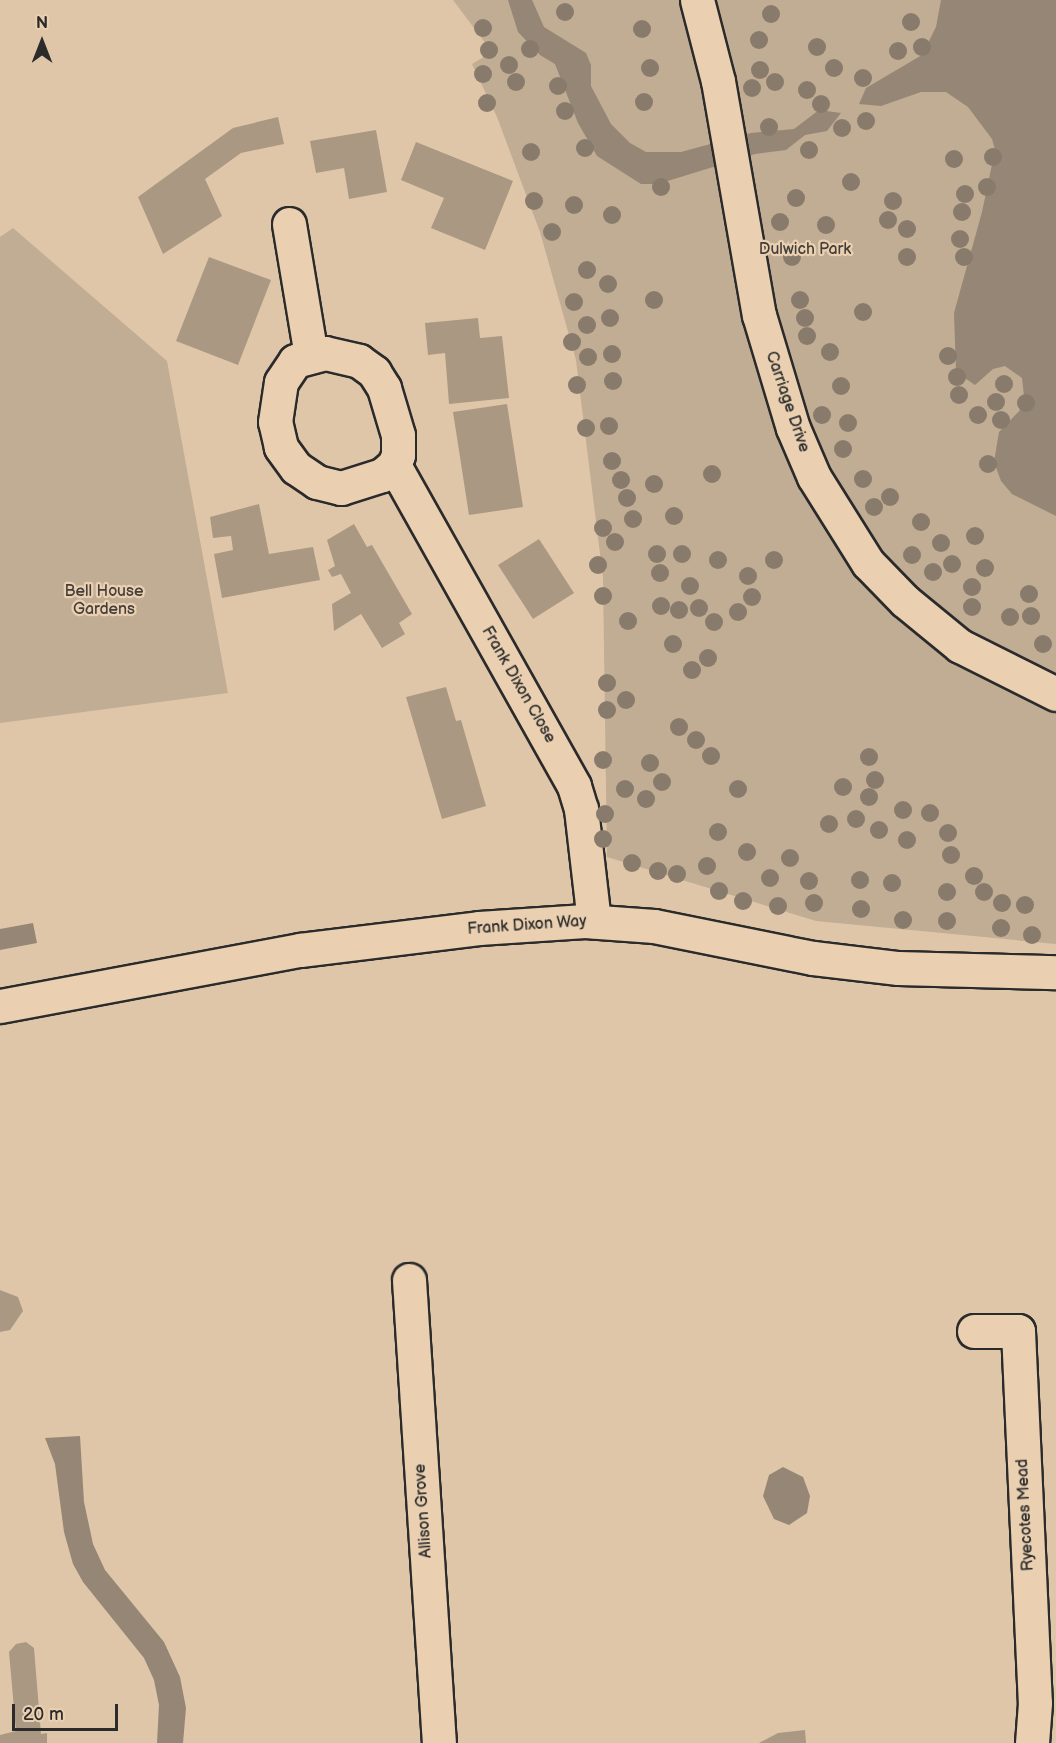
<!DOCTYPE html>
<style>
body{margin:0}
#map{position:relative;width:1056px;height:1743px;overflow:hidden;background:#dfc6a9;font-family:"Balsamiq Sans",sans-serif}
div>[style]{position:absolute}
.green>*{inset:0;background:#c1ac94}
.water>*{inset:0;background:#958676}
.building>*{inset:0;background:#aa9883}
.roads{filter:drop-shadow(2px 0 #2b2b2b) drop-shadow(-2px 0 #2b2b2b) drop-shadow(0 2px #2b2b2b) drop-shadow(0 -2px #2b2b2b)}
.minor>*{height:33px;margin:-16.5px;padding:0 16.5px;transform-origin:16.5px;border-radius:16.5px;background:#ead0b1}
.trees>*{width:18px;height:18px;margin:-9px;border-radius:50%;background:#897b6c}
span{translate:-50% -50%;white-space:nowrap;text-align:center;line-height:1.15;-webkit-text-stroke:4.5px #ead0b1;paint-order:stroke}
.park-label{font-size:16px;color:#423e3b}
.street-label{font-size:16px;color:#2b2b2b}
.north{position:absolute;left:12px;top:12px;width:60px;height:60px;-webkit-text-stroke:4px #ead0b1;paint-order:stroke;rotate:0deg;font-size:16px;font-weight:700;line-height:24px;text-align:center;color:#2b2b2b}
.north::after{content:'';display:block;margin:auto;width:21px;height:27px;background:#2b2b2b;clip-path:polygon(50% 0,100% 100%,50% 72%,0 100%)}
.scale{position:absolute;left:12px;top:1704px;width:106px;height:27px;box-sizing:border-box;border:3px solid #2b2b2b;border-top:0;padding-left:8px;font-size:18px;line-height:21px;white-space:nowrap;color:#2b2b2b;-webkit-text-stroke:4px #ead0b1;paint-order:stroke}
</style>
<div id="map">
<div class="green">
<div style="clip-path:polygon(453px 0,1056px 0,1056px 944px,816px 921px,607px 857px,603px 578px,576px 360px,540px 232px,497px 117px,472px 64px,492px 52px)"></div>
<div style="clip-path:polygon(13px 228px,167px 361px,228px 693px,0 723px,0 237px)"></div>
</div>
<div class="water">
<div style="clip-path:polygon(508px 0,532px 0,544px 27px,586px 53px,591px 65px,591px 86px,611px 124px,630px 143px,646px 152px,681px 152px,751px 133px,794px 129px,819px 110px,841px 113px,827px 131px,805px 135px,786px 150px,755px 154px,658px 184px,641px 184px,597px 156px,578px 123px,555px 64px,540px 55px,518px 32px)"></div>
<div style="clip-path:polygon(941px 0,1056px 0,1056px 516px,1012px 494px,1001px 481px,994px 462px,999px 432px,1025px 405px,1022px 378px,1005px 366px,993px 369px,975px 385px,956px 372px,954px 313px,982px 212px,995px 150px,992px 139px,968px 107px,946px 92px,921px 92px,881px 106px,859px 104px,866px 88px,922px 55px,936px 27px)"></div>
<div style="clip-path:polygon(33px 923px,37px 943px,0 950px,0 929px)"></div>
<div style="clip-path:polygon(80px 1436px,84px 1502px,93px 1544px,105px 1570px,164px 1642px,180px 1677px,186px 1708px,183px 1743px,157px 1743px,159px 1705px,154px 1680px,144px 1658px,83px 1582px,73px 1564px,64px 1532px,55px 1464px,45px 1438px)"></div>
<div style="clip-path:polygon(783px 1467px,803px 1477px,810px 1496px,807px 1513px,789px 1525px,774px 1519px,763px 1496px,769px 1475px)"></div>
</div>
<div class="building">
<div style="clip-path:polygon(278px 117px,284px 144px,241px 153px,205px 179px,222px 216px,163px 254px,138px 197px,233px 128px)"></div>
<div style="clip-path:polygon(376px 130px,387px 192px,349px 199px,344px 168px,316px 173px,310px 141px)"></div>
<div style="clip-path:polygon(416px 142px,513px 181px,485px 250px,431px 228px,444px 198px,401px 180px)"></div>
<div style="clip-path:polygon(209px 257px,271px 280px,238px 365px,176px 341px)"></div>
<div style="clip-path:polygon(478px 318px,480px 338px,502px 336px,509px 398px,449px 404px,445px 353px,428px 355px,425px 323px)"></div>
<div style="clip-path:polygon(507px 404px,523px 507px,469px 515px,453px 412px)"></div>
<div style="clip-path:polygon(259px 504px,269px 554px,313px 547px,320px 580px,222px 598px,214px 554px,233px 550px,231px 536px,213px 538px,210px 517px)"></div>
<div style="clip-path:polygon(354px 524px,367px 547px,372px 545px,412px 614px,399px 623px,405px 634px,382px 648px,361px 614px,334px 631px,332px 604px,351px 593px,341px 574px,332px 577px,328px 570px,335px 566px,327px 540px)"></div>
<div style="clip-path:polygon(539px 539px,574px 593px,533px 619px,498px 565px)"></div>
<div style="clip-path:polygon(446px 687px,456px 721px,461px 720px,486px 806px,442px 819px,406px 697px)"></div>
<div style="clip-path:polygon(0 1290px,18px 1297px,23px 1311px,10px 1330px,0 1332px)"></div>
<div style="clip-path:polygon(26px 1642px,34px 1648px,41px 1734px,47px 1733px,47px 1743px,0 1743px,0 1735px,16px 1731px,9px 1652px,16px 1644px)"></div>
<div style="clip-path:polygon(805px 1730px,806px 1743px,759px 1743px,778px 1733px)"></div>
</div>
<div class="roads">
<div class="minor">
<div style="left:697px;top:0;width:84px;rotate:75.5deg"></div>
<div style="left:718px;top:81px;width:238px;rotate:80.1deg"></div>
<div style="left:759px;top:315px;width:118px;rotate:73.3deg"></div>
<div style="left:793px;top:428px;width:53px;rotate:66.8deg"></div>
<div style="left:814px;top:477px;width:102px;rotate:57.9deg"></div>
<div style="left:868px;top:563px;width:53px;rotate:45.8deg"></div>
<div style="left:905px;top:601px;width:71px;rotate:39.3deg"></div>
<div style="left:960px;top:646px;width:107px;rotate:26.6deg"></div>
<div style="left:289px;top:224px;width:134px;rotate:80.5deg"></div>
<div style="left:325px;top:353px;width:35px;rotate:13deg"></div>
<div style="left:359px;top:361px;width:19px;rotate:36deg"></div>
<div style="left:374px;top:372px;width:19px;rotate:58deg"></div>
<div style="left:384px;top:388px;width:49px;rotate:73.4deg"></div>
<div style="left:398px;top:435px;width:20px;rotate:90deg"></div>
<div style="left:398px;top:455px;width:11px;rotate:112deg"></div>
<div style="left:394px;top:465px;width:16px;rotate:140deg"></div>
<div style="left:382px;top:475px;width:43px;rotate:162.4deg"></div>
<div style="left:341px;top:488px;width:25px;rotate:-166deg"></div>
<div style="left:317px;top:482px;width:25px;rotate:-146deg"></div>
<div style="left:296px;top:468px;width:26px;rotate:-126deg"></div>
<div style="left:281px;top:447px;width:26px;rotate:-103deg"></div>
<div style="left:275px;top:422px;width:40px;rotate:-81.5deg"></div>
<div style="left:281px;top:382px;width:25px;rotate:-56deg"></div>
<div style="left:295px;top:361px;width:31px;rotate:-15deg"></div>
<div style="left:394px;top:465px;width:368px;rotate:60.7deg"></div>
<div style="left:574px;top:786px;width:24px;rotate:73deg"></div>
<div style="left:581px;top:809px;width:113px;rotate:83.4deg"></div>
<div style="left:0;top:1006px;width:305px;rotate:-10.6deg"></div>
<div style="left:300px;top:950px;width:180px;rotate:-7deg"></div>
<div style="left:479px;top:928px;width:106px;rotate:-3.8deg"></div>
<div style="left:585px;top:921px;width:69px;rotate:4.1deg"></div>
<div style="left:654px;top:926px;width:162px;rotate:11.4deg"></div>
<div style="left:813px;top:958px;width:86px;rotate:6.7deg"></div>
<div style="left:898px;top:968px;width:158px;rotate:1.5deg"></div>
<div style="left:409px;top:1280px;width:464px;rotate:86.3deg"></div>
<div style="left:974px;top:1331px;width:44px"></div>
<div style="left:1018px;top:1331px;width:372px;rotate:87.4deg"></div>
<div style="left:1035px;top:1703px;width:40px;rotate:94.3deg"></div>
</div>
</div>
<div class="trees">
<div style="left:565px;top:12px"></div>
<div style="left:771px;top:14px"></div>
<div style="left:911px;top:22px"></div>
<div style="left:483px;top:28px"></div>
<div style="left:642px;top:29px"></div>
<div style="left:759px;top:40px"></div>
<div style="left:817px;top:47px"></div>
<div style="left:922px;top:47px"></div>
<div style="left:530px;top:49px"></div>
<div style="left:489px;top:50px"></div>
<div style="left:898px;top:51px"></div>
<div style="left:509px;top:65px"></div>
<div style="left:650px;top:68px"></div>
<div style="left:834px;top:68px"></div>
<div style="left:760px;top:70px"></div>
<div style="left:483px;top:74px"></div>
<div style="left:863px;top:78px"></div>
<div style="left:516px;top:82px"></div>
<div style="left:775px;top:82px"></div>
<div style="left:558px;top:86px"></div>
<div style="left:752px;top:88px"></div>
<div style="left:807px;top:90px"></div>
<div style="left:644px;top:102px"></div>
<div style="left:487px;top:103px"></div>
<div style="left:821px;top:104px"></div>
<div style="left:565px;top:111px"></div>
<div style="left:866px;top:121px"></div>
<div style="left:769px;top:127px"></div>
<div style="left:842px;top:128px"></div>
<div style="left:585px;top:148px"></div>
<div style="left:809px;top:150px"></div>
<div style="left:531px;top:152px"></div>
<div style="left:993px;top:157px"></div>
<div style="left:954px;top:159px"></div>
<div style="left:851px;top:182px"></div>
<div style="left:661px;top:187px"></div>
<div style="left:987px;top:187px"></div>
<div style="left:965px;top:194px"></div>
<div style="left:796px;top:198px"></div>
<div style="left:534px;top:201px"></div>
<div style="left:893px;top:201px"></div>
<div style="left:574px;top:205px"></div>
<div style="left:962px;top:212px"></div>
<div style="left:612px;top:215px"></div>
<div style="left:888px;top:220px"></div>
<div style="left:780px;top:222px"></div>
<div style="left:826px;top:225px"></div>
<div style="left:907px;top:229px"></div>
<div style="left:552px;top:232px"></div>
<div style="left:960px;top:239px"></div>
<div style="left:792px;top:257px"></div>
<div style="left:907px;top:257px"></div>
<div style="left:964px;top:257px"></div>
<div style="left:587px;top:270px"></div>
<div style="left:608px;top:284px"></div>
<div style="left:654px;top:300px"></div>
<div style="left:800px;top:300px"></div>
<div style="left:574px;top:302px"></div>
<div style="left:863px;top:312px"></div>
<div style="left:610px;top:318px"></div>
<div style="left:805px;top:318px"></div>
<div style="left:587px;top:325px"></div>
<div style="left:807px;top:336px"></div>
<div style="left:572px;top:342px"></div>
<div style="left:830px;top:352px"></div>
<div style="left:612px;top:354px"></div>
<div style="left:948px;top:356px"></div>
<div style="left:588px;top:357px"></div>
<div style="left:957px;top:377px"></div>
<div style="left:613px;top:381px"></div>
<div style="left:1004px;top:384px"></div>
<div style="left:577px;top:385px"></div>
<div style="left:841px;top:386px"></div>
<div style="left:959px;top:395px"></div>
<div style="left:996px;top:402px"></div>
<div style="left:1026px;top:403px"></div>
<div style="left:822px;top:415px"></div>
<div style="left:978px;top:415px"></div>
<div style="left:1001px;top:420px"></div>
<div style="left:848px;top:423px"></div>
<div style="left:609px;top:426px"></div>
<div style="left:586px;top:428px"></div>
<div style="left:843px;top:449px"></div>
<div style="left:612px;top:461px"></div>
<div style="left:988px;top:464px"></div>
<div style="left:712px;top:474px"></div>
<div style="left:863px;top:479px"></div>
<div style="left:621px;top:480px"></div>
<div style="left:654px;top:484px"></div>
<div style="left:890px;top:497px"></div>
<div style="left:627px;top:498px"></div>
<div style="left:874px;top:507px"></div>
<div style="left:674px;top:516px"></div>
<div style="left:633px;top:519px"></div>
<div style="left:921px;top:522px"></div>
<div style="left:603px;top:528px"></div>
<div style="left:975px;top:536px"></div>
<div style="left:615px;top:542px"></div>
<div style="left:941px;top:543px"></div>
<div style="left:657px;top:554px"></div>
<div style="left:682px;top:554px"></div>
<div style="left:912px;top:555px"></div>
<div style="left:718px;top:560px"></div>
<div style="left:774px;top:560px"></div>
<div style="left:952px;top:564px"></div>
<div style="left:598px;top:565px"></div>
<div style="left:985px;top:568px"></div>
<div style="left:933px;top:572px"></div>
<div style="left:660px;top:573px"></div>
<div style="left:748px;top:576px"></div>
<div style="left:690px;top:586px"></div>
<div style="left:972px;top:587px"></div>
<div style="left:1029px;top:594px"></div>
<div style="left:603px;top:596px"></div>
<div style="left:752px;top:597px"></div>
<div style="left:661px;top:606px"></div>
<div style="left:972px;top:607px"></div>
<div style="left:699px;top:608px"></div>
<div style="left:679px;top:610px"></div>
<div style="left:738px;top:612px"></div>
<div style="left:1031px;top:616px"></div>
<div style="left:1010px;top:617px"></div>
<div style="left:628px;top:621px"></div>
<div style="left:714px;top:622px"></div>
<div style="left:673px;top:644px"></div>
<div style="left:1043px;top:644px"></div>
<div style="left:708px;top:658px"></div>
<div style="left:692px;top:670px"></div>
<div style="left:607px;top:683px"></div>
<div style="left:626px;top:700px"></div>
<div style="left:607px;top:710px"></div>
<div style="left:679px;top:727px"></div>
<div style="left:696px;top:740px"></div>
<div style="left:711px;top:756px"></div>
<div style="left:869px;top:757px"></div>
<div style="left:603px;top:760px"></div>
<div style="left:650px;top:763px"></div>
<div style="left:875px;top:780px"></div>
<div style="left:662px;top:782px"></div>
<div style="left:843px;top:787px"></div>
<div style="left:625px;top:789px"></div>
<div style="left:738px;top:789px"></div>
<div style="left:869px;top:797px"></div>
<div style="left:646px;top:799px"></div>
<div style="left:903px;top:810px"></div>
<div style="left:930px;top:813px"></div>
<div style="left:605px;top:814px"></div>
<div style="left:856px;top:819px"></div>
<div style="left:829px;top:824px"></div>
<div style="left:879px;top:830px"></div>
<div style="left:718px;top:832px"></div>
<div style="left:948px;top:833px"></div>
<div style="left:603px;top:839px"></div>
<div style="left:907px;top:840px"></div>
<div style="left:747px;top:852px"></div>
<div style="left:951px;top:855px"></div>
<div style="left:790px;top:858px"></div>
<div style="left:632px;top:863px"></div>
<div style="left:707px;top:866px"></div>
<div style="left:658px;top:871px"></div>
<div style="left:677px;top:874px"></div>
<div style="left:974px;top:876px"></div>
<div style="left:770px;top:878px"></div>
<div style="left:860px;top:880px"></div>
<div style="left:809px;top:881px"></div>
<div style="left:892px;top:883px"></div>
<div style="left:719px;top:891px"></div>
<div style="left:947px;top:892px"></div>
<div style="left:984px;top:892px"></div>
<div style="left:743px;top:901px"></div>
<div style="left:814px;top:903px"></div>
<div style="left:1002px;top:903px"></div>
<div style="left:1025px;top:905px"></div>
<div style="left:778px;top:906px"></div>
<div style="left:861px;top:909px"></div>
<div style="left:903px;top:920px"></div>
<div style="left:947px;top:921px"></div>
<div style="left:1001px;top:928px"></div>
<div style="left:1032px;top:935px"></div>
</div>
<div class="park-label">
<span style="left:805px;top:250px">Dulwich Park</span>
<span style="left:104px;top:601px">Bell House<br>Gardens</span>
</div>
<div class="street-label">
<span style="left:787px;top:402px;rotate:71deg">Carriage Drive</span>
<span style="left:518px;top:685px;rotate:60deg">Frank Dixon Close</span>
<span style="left:527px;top:926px;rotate:-4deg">Frank Dixon Way</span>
<span style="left:424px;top:1511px;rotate:-94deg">Allison Grove</span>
<span style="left:1026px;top:1515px;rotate:-93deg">Ryecotes Mead</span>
</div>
<div class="north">N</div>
<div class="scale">20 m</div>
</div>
